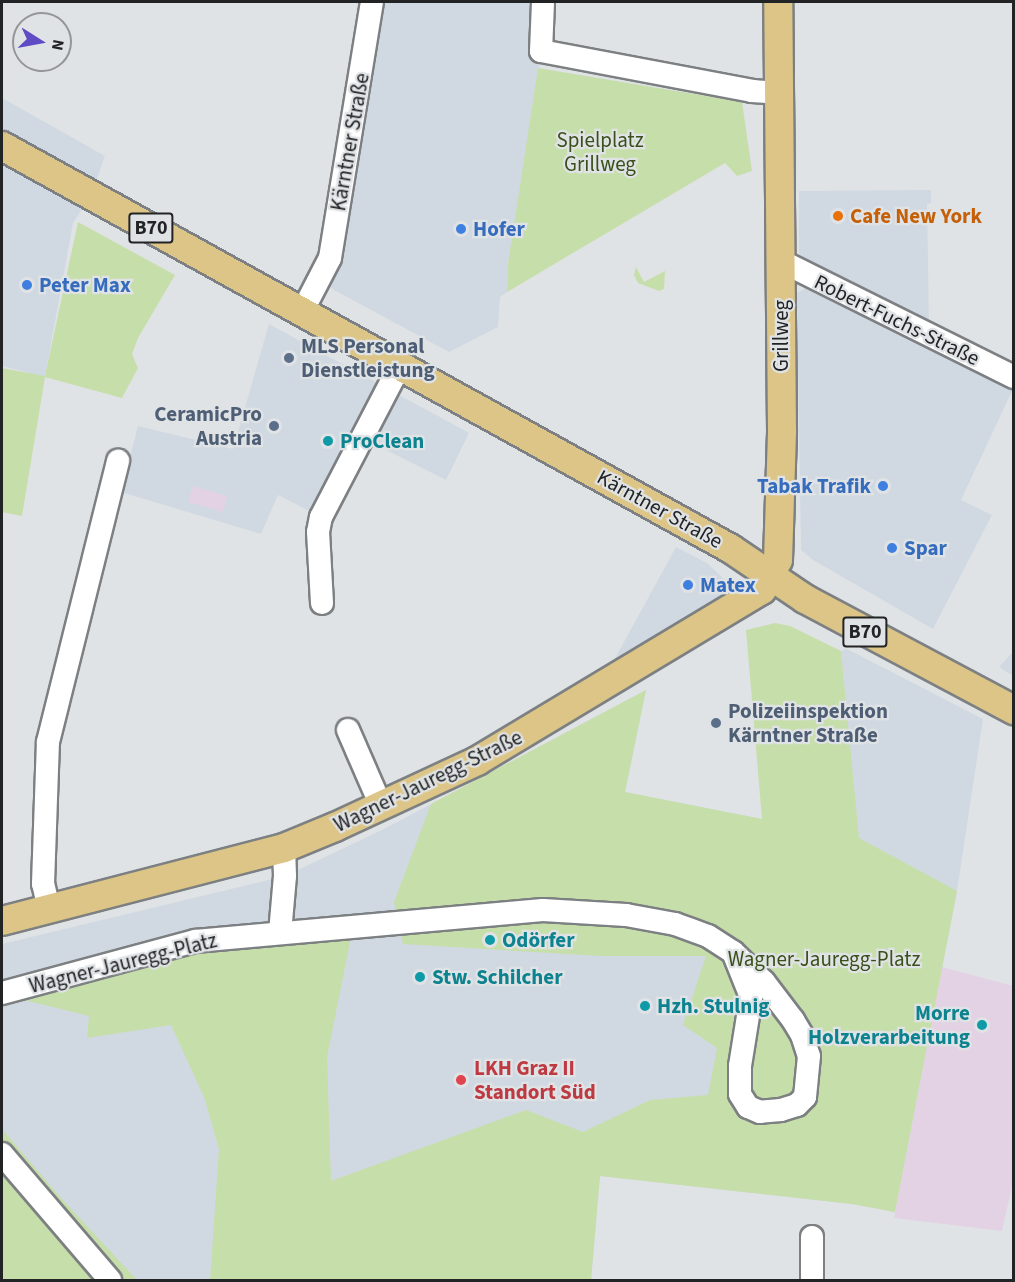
<!DOCTYPE html>
<meta charset="utf-8">
<style>
body{margin:0}
#map{position:relative;width:1015px;height:1282px;overflow:hidden;background:#e0e3e5;font-family:"Source Sans 3",sans-serif}
div>[style]{position:absolute}
.built>*{inset:0;background:#d0d9e1}
.industrial>*{inset:0;background:#e3d2e4}
.green>*{inset:0;background:#c6deaa}
.roads{filter:drop-shadow(2px 0 #7d8082) drop-shadow(-2px 0 #7d8082) drop-shadow(0 2px #7d8082) drop-shadow(0 -2px #7d8082)}
.minor>*{height:22px;margin:-11px;padding:0 11px;transform-origin:11px;border-radius:11px;background:#fff}
.major>*{height:28px;margin:-14px;padding:0 14px;transform-origin:14px;border-radius:14px;background:#dcc586}
.dots>*{width:16px;height:16px;translate:-50% -50%;box-sizing:border-box;border:3px solid #e0e3e5;border-radius:50%}
span{translate:-50% -50%;white-space:nowrap;text-align:center;line-height:1.15;-webkit-text-stroke:4.5px #e0e3e5;paint-order:stroke}
.shield-label span{padding:2px 4px;background:#e0e3e5;border:2px solid;border-radius:4px;-webkit-text-stroke-width:0}
.shield-label{font-size:20px;color:#222324;font-weight:700}
.park-label{font-size:21px;color:#3a4f19}
.street-label{font-size:21px;color:#222324}
.food-label{font-size:21px;color:#c56008;font-weight:700}
.left{translate:0 -50%;text-align:left}
.shop-label{font-size:21px;color:#366cbe;font-weight:700}
.right{translate:-100% -50%;text-align:right}
.service-label{font-size:21px;color:#4e5e75;font-weight:700}
.culture-label{font-size:21px;color:#0d838f;font-weight:700}
.health-label{font-size:21px;color:#be3a42;font-weight:700}
.frame{position:absolute;inset:0;border:3px solid #222324;pointer-events:none}
.north{position:absolute;left:12px;top:12px;width:60px;height:60px;box-sizing:border-box;background:#e0e3e5;border:2px solid #949698;border-radius:50%;rotate:101deg;font-size:16px;font-weight:700;line-height:24px;text-align:center;color:#222324}
.north::after{content:'';display:block;margin:auto;width:21px;height:27px;background:#5f4bc3;clip-path:polygon(50% 0,100% 100%,50% 72%,0 100%)}
</style>
<div id="map">
<div class="built">
<div style="clip-path:polygon(359px 2px,550px 2px,508px 264px,507px 292px,500px 297px,498px 327px,449px 352px,334px 290px,311px 272px,321px 257px,363px 10px)"></div>
<div style="clip-path:polygon(2px 98px,105px 156px,91px 195px,73px 223px,45px 377px,2px 366px)"></div>
<div style="clip-path:polygon(931px 190px,931px 203px,927px 204px,929px 325px,804px 262px,799px 253px,799px 191px)"></div>
<div style="clip-path:polygon(809px 286px,1013px 389px,961px 500px,992px 515px,933px 629px,813px 560px,801px 550px,797px 293px)"></div>
<div style="clip-path:polygon(269px 324px,469px 433px,446px 480px,374px 444px,321px 517px,278px 495px,261px 534px,121px 492px,138px 426px,233px 449px)"></div>
<div style="clip-path:polygon(676px 547px,707px 563px,726px 581px,724px 594px,695px 615px,612px 664px)"></div>
<div style="clip-path:polygon(847px 649px,983px 719px,957px 891px,895px 1212px,852px 1204px,600px 1176px,591px 1280px,2px 1280px,2px 944px,285px 876px,384px 829px,646px 690px,625px 792px,858px 838px,841px 651px)"></div>
<div style="clip-path:polygon(1011px 654px,1013px 655px,1013px 676px,999px 667px)"></div>
</div>
<div class="industrial">
<div style="clip-path:polygon(193px 486px,227px 496px,223px 512px,188px 502px)"></div>
<div style="clip-path:polygon(942px 967px,1013px 986px,1014px 1177px,1002px 1231px,894px 1218px)"></div>
</div>
<div class="green">
<div style="clip-path:polygon(538px 68px,742px 102px,752px 171px,737px 176px,725px 163px,507px 292px,508px 264px)"></div>
<div style="clip-path:polygon(78px 222px,175px 275px,138px 338px,132px 354px,138px 368px,122px 398px,45px 377px,22px 516px,2px 512px,2px 368px,45px 376px)"></div>
<div style="clip-path:polygon(636px 267px,644px 282px,665px 271px,664px 289px,659px 291px,638px 283px,634px 275px)"></div>
<div style="clip-path:polygon(775px 623px,790px 626px,841px 651px,859px 838px,957px 891px,895px 1212px,852px 1204px,600px 1176px,591px 1280px,210px 1280px,219px 1149px,204px 1097px,171px 1025px,87px 1038px,89px 1016px,20px 999px,173px 955px,352px 932px,327px 1057px,331px 1181px,526px 1110px,583px 1132px,650px 1100px,708px 1095px,717px 1048px,683px 1025px,706px 956px,600px 956px,403px 944px,394px 902px,431px 804px,646px 690px,625px 792px,762px 819px,746px 630px)"></div>
<div style="clip-path:polygon(2px 1129px,60px 1197px,137px 1280px,2px 1280px)"></div>
</div>
<div class="roads">
<div class="minor">
<div style="left:543px;top:2px;width:49px;rotate:92.3deg"></div>
<div style="left:541px;top:51px;width:215px;rotate:10.7deg"></div>
<div style="left:752px;top:91px;width:27px;rotate:4deg"></div>
<div style="left:781px;top:261px;width:260px;rotate:26.5deg"></div>
<div style="left:302px;top:312px;width:61px;rotate:-62.6deg"></div>
<div style="left:330px;top:258px;width:259px;rotate:-80.7deg"></div>
<div style="left:322px;top:603px;width:71px;rotate:-93.2deg"></div>
<div style="left:318px;top:532px;width:15px;rotate:-79deg"></div>
<div style="left:321px;top:517px;width:169px;rotate:-62.5deg"></div>
<div style="left:348px;top:730px;width:83px;rotate:66.5deg"></div>
<div style="left:49px;top:909px;width:26px;rotate:-103deg"></div>
<div style="left:43px;top:884px;width:142px;rotate:-88deg"></div>
<div style="left:48px;top:742px;width:290px;rotate:-76deg"></div>
<div style="left:280px;top:933px;width:57px;rotate:-85deg"></div>
<div style="left:285px;top:876px;width:28px;rotate:-92deg"></div>
<div style="left:2px;top:993px;width:200px;rotate:-15.1deg"></div>
<div style="left:195px;top:941px;width:349px;rotate:-5.1deg"></div>
<div style="left:543px;top:910px;width:83px;rotate:3.4deg"></div>
<div style="left:626px;top:915px;width:50px;rotate:10.4deg"></div>
<div style="left:675px;top:924px;width:35px;rotate:20deg"></div>
<div style="left:708px;top:936px;width:30px;rotate:33deg"></div>
<div style="left:733px;top:952px;width:43px;rotate:44.1deg"></div>
<div style="left:764px;top:982px;width:48px;rotate:52.7deg"></div>
<div style="left:793px;top:1020px;width:17px;rotate:59deg"></div>
<div style="left:802px;top:1035px;width:22px;rotate:72deg"></div>
<div style="left:809px;top:1056px;width:41px;rotate:95.6deg"></div>
<div style="left:805px;top:1097px;width:11px;rotate:135deg"></div>
<div style="left:797px;top:1105px;width:17px;rotate:163deg"></div>
<div style="left:781px;top:1110px;width:21px;rotate:175deg"></div>
<div style="left:760px;top:1112px;width:13px;rotate:-157deg"></div>
<div style="left:748px;top:1107px;width:15px;rotate:-122deg"></div>
<div style="left:740px;top:1094px;width:28px;rotate:-90deg"></div>
<div style="left:740px;top:1066px;width:70px;rotate:-80.9deg"></div>
<div style="left:751px;top:997px;width:48px;rotate:-111.8deg"></div>
<div style="left:2px;top:1154px;width:166px;rotate:49.4deg"></div>
<div style="left:812px;top:1280px;width:43px;rotate:-90deg"></div>
</div>
<div class="major">
<div style="left:2px;top:146px;width:833px;rotate:28.93deg"></div>
<div style="left:731px;top:549px;width:89px;rotate:34deg"></div>
<div style="left:805px;top:599px;width:237px;rotate:28deg"></div>
<div style="left:2px;top:921px;width:291px;rotate:-14.5deg"></div>
<div style="left:284px;top:848px;width:55px;rotate:-22.4deg"></div>
<div style="left:335px;top:827px;width:157px;rotate:-24.9deg"></div>
<div style="left:477px;top:761px;width:332px;rotate:-31deg"></div>
<div style="left:762px;top:590px;width:34px;rotate:-62deg"></div>
<div style="left:778px;top:560px;width:130px;rotate:-88.2deg"></div>
<div style="left:782px;top:430px;width:428px;rotate:-90.5deg"></div>
</div>
</div>
<div class="dots">
<div style="left:838px;top:216px;background:#e8710a"></div>
<div style="left:461px;top:229px;background:#3f7fe0"></div>
<div style="left:27px;top:285px;background:#3f7fe0"></div>
<div style="left:289px;top:358px;background:#5c6f8a"></div>
<div style="left:274px;top:426px;background:#5c6f8a"></div>
<div style="left:328px;top:441px;background:#0f9aa8"></div>
<div style="left:883px;top:486px;background:#3f7fe0"></div>
<div style="left:892px;top:548px;background:#3f7fe0"></div>
<div style="left:688px;top:585px;background:#3f7fe0"></div>
<div style="left:716px;top:723px;background:#5c6f8a"></div>
<div style="left:490px;top:940px;background:#0f9aa8"></div>
<div style="left:420px;top:977px;background:#0f9aa8"></div>
<div style="left:645px;top:1006px;background:#0f9aa8"></div>
<div style="left:982px;top:1025px;background:#0f9aa8"></div>
<div style="left:461px;top:1080px;background:#e0444e"></div>
</div>
<div class="shield-label">
<span style="left:151px;top:228px">B70</span>
<span style="left:865px;top:632px">B70</span>
</div>
<div class="park-label">
<span style="left:600px;top:152px">Spielplatz<br>Grillweg</span>
<span style="left:824px;top:959px">Wagner-Jauregg-Platz</span>
</div>
<div class="street-label">
<span style="left:350px;top:142px;rotate:-80deg">Kärntner Straße</span>
<span style="left:897px;top:320px;rotate:26deg">Robert-Fuchs-Straße</span>
<span style="left:781px;top:336px;rotate:-90deg">Grillweg</span>
<span style="left:660px;top:509px;rotate:29deg">Kärntner Straße</span>
<span style="left:428px;top:781px;rotate:-26deg">Wagner-Jauregg-Straße</span>
<span style="left:123px;top:963px;rotate:-14deg">Wagner-Jauregg-Platz</span>
</div>
<div class="food-label">
<span class="left" style="left:850px;top:216px">Cafe New York</span>
</div>
<div class="shop-label">
<span class="left" style="left:473px;top:229px">Hofer</span>
<span class="left" style="left:39px;top:285px">Peter Max</span>
<span class="right" style="left:871px;top:486px">Tabak Trafik</span>
<span class="left" style="left:904px;top:548px">Spar</span>
<span class="left" style="left:700px;top:585px">Matex</span>
</div>
<div class="service-label">
<span class="left" style="left:301px;top:358px">MLS Personal<br>Dienstleistung</span>
<span class="right" style="left:262px;top:426px">CeramicPro<br>Austria</span>
<span class="left" style="left:728px;top:723px">Polizeiinspektion<br>Kärntner Straße</span>
</div>
<div class="culture-label">
<span class="left" style="left:340px;top:441px">ProClean</span>
<span class="left" style="left:502px;top:940px">Odörfer</span>
<span class="left" style="left:432px;top:977px">Stw. Schilcher</span>
<span class="left" style="left:657px;top:1006px">Hzh. Stulnig</span>
<span class="right" style="left:970px;top:1025px">Morre<br>Holzverarbeitung</span>
</div>
<div class="health-label">
<span class="left" style="left:474px;top:1080px">LKH Graz II<br>Standort Süd</span>
</div>
<div class="frame"></div>
<div class="north">N</div>
</div>
